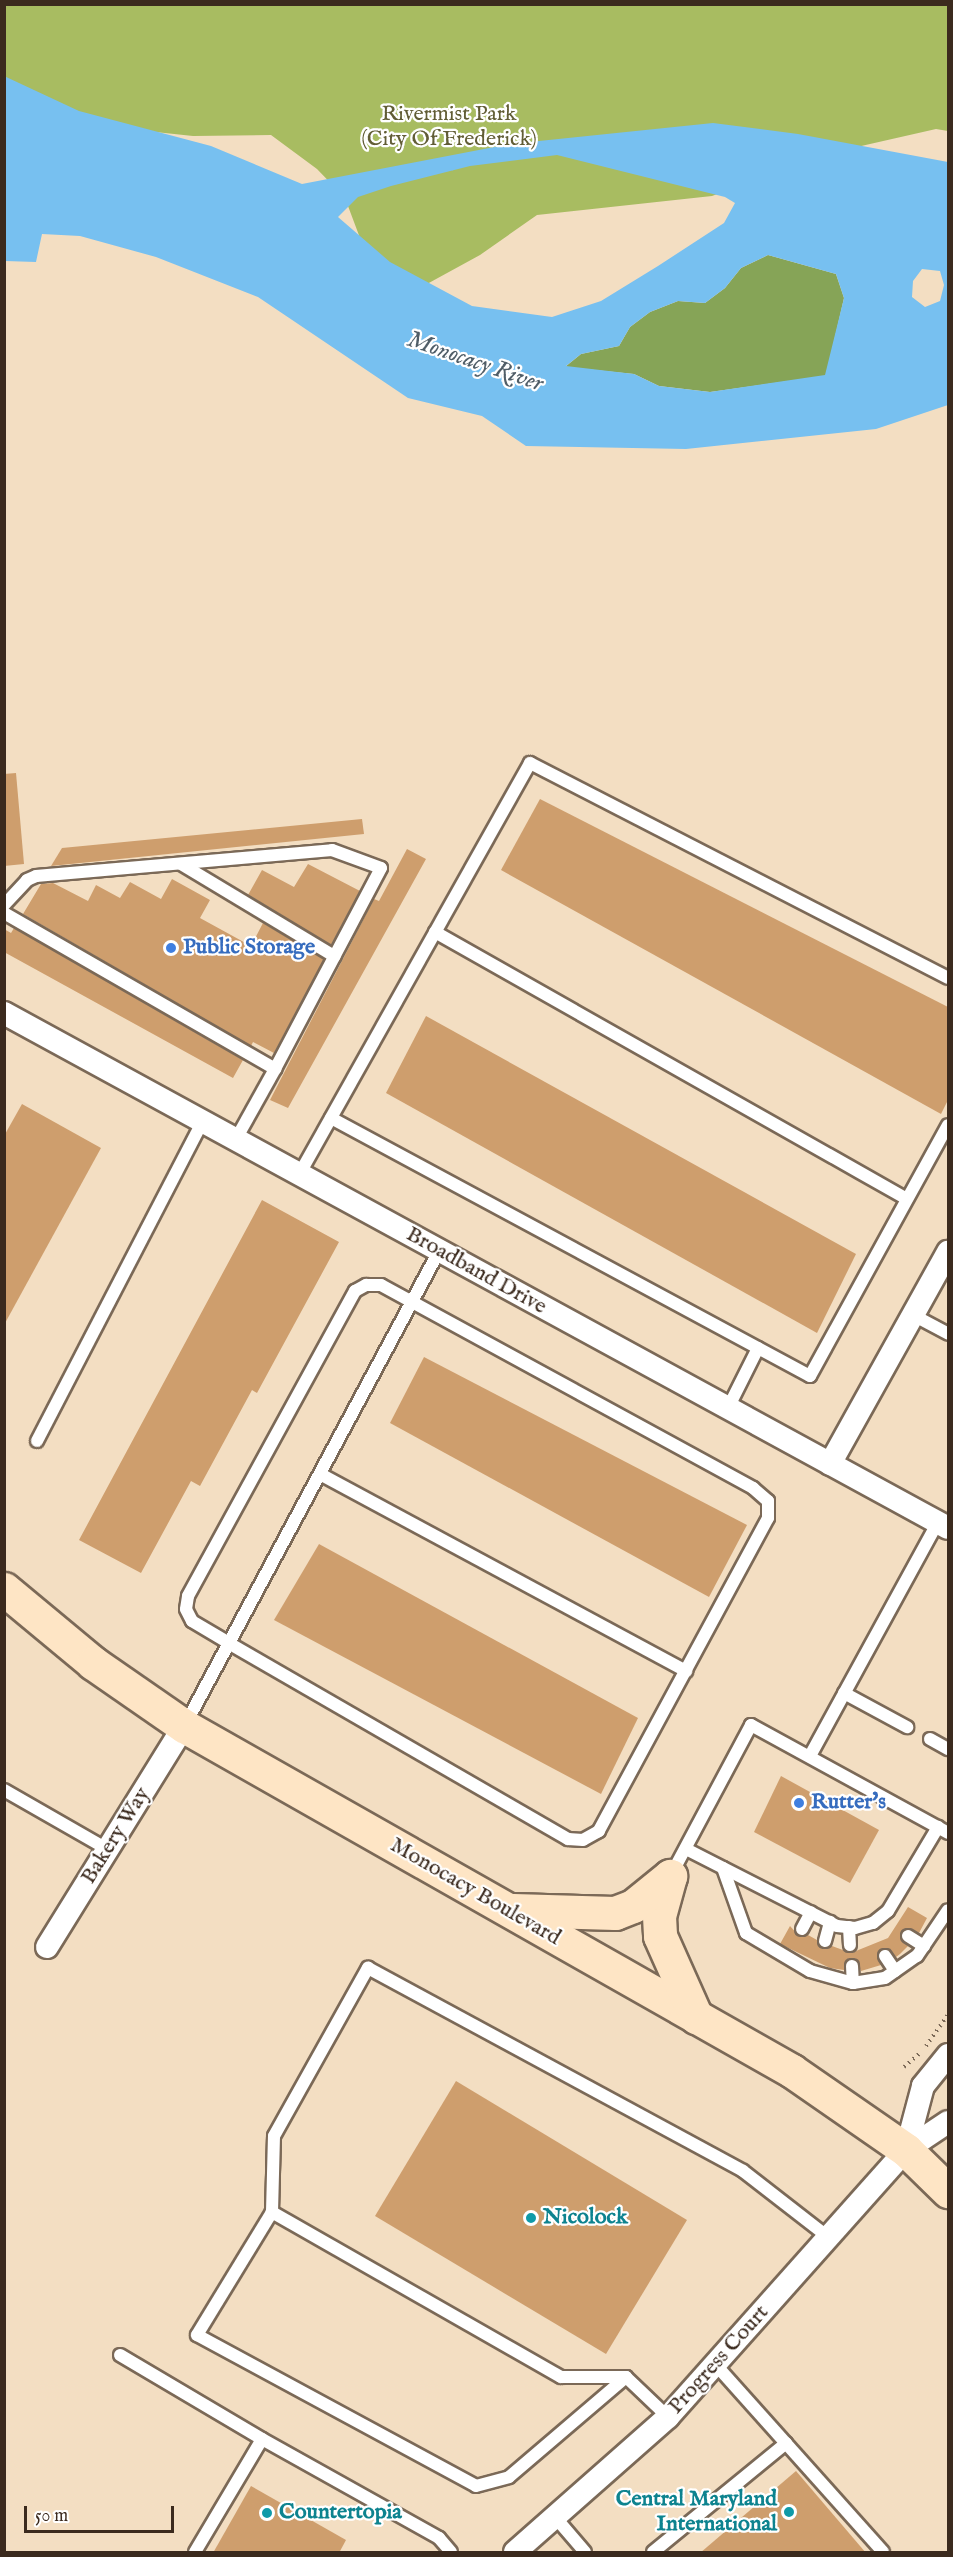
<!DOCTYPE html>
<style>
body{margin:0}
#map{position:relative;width:953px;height:2557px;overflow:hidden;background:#f3dec2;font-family:"IM FELL English",serif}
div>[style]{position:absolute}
.green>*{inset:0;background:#a8bc61}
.forest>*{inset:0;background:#86a457}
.water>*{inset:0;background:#77c0f0}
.building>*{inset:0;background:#ce9e6d}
.path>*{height:4px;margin-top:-2px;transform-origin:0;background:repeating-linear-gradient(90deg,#7b6957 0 1.5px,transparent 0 6px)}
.roads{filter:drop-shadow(2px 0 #7b6957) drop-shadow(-2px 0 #7b6957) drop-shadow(0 2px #7b6957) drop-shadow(0 -2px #7b6957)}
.service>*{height:12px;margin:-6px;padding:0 6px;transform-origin:6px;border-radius:6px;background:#fff}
.minor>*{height:22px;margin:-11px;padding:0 11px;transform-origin:11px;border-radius:11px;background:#fff}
.secondary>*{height:33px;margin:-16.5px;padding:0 16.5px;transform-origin:16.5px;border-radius:16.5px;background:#fee5c5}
.dots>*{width:16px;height:16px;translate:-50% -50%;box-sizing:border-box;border:3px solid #fff;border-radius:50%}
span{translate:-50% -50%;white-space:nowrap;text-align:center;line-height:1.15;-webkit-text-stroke:4.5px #fff;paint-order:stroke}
.park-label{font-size:22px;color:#615d35}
.shop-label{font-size:22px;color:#366cbe;font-weight:700}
.left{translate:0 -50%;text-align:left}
.street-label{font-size:22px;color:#3b2a1e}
.culture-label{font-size:22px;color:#0d838f;font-weight:700}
.right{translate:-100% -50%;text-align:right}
.water-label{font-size:24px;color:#505e68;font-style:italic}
.frame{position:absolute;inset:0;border:6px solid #3b2a1e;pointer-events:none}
.scale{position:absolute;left:24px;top:2506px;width:150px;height:27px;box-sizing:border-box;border:3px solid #3b2a1e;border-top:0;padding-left:8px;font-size:18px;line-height:21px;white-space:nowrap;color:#3b2a1e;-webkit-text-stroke:4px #fff;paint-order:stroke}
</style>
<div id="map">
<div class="green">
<div style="clip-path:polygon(5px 5px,948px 5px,948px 131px,936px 129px,826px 154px,712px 196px,537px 215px,480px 255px,416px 290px,366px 254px,345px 198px,317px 169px,271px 135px,193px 136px,5px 116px)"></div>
</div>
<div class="forest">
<div style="clip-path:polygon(768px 255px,836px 274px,844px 298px,826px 376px,710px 392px,659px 386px,634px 374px,565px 367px,581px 354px,619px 346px,630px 327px,650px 312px,678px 301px,705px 303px,725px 288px,741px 268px)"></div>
</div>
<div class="water">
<div style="clip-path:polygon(evenodd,4px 76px,79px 111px,211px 146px,302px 184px,510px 144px,713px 123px,798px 134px,948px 162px,948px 405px,876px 429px,686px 449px,526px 446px,482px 416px,408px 398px,258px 297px,156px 257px,80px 236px,42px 234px,36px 262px,5px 261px,4px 76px,557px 155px,725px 197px,735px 203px,724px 223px,658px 266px,601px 301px,552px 317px,472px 306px,390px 262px,338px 217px,358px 197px,391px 186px,470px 166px,557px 155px,4px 76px,768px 255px,836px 274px,844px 298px,825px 375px,710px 392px,659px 386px,634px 374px,566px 366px,581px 354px,619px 346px,630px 327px,650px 312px,678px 301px,705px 303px,725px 288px,741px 268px,768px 255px,4px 76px,922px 269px,940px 271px,944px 285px,940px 301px,925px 307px,912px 297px,913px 281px,922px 269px)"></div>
</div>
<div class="building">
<div style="clip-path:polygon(16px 773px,24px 864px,4px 866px,4px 774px)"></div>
<div style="clip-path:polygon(540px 799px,948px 1007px,948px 1100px,941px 1114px,501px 870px)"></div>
<div style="clip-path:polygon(362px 819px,364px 834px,51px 866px,62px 848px)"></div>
<div style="clip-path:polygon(407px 849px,426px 859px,288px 1108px,270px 1100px,374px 899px,379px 901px)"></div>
<div style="clip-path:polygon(308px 864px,360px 891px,331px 945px,248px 895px,262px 870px,294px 887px)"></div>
<div style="clip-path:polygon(172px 879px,210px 900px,200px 918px,251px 946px,263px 923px,324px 959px,274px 1053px,253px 1042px,251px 1046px,23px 914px,41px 884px,53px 883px,88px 901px,96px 885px,120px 898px,130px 882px,161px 899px)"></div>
<div style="clip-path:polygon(14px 928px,243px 1060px,233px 1078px,4px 952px,4px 929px,11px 933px)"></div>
<div style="clip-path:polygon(426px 1016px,856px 1254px,817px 1333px,386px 1093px)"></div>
<div style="clip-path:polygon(22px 1104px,101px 1148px,4px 1325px,4px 1136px)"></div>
<div style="clip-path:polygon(262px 1200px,339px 1242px,257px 1393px,252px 1390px,200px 1486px,191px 1481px,141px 1573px,79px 1540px)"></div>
<div style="clip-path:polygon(424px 1357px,747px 1525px,709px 1597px,390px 1423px)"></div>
<div style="clip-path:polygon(319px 1544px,638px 1718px,601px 1794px,274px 1620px)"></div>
<div style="clip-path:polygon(781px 1776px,879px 1830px,850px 1883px,754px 1832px)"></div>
<div style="clip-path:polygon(908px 1907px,927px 1918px,919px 1933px,904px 1929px,901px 1939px,908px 1946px,900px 1954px,896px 1957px,889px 1949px,881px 1949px,877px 1956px,881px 1965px,861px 1971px,855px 1958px,847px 1959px,844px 1970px,830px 1968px,780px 1944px,790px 1926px,799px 1936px,808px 1935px,817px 1940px,822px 1949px,832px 1946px,851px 1953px,888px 1938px)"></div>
<div style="clip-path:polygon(456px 2081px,687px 2220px,606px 2354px,375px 2216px)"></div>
<div style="clip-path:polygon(796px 2471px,866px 2553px,700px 2553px)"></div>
<div style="clip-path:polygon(251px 2486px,346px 2540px,339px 2553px,213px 2553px)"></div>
</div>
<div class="path">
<div style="left:926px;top:2046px;width:38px;rotate:-55deg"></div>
<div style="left:904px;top:2067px;width:20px;rotate:-41deg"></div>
</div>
<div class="roads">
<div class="service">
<div style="left:181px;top:864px;width:179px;rotate:31deg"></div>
<div style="left:4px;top:905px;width:34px;rotate:-47deg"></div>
<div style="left:27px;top:880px;width:10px;rotate:-24deg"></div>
<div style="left:36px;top:876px;width:297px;rotate:-5deg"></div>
<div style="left:332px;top:850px;width:52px;rotate:20.2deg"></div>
<div style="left:381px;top:868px;width:227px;rotate:117.8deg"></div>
<div style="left:4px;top:913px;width:313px;rotate:29.9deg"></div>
<div style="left:275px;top:1069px;width:80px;rotate:119.1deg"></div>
<div style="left:435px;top:932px;width:542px;rotate:29.5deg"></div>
<div style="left:331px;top:1118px;width:544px;rotate:28.31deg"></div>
<div style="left:810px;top:1376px;width:286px;rotate:-61.2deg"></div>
<div style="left:300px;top:1173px;width:470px;rotate:-60.7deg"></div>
<div style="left:530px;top:763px;width:470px;rotate:27.2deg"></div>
<div style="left:366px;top:1285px;width:15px"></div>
<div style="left:381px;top:1285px;width:424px;rotate:28.6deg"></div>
<div style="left:753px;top:1488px;width:20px;rotate:41deg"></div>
<div style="left:768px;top:1501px;width:17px;rotate:90deg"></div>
<div style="left:768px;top:1518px;width:356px;rotate:118.4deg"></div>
<div style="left:599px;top:1831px;width:18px;rotate:151deg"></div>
<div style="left:583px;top:1840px;width:15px;rotate:-176deg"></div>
<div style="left:568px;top:1839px;width:392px;rotate:-150deg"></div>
<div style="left:229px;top:1643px;width:43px;rotate:-149.3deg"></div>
<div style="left:192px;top:1621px;width:13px;rotate:-117deg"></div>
<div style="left:186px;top:1609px;width:13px;rotate:-81deg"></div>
<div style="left:188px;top:1596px;width:348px;rotate:-61.3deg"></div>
<div style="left:355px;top:1291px;width:13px;rotate:-29deg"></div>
<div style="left:913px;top:1315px;width:40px;rotate:28deg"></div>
<div style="left:728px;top:1408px;width:67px;rotate:-63.4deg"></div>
<div style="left:37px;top:1441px;width:360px;rotate:-62.6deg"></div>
<div style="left:320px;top:1474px;width:416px;rotate:28.3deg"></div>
<div style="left:844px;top:1693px;width:72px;rotate:28.4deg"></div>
<div style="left:185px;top:1725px;width:538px;rotate:-61.81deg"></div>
<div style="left:930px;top:1739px;width:21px;rotate:29deg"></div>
<div style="left:811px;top:1754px;width:264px;rotate:-61.3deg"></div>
<div style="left:4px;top:1790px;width:119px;rotate:29.8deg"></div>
<div style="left:686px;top:1849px;width:169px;rotate:27deg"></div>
<div style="left:837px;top:1926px;width:18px;rotate:6deg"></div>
<div style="left:855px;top:1928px;width:19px;rotate:-16deg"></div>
<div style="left:873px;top:1923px;width:19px;rotate:-39deg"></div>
<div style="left:888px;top:1911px;width:98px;rotate:-59.2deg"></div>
<div style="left:723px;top:1868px;width:69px;rotate:70.5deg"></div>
<div style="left:746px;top:1933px;width:74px;rotate:30.7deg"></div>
<div style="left:810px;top:1971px;width:45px;rotate:15.6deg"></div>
<div style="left:853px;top:1983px;width:32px;rotate:-9deg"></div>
<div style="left:885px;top:1978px;width:39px;rotate:-35deg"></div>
<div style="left:917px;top:1956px;width:55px;rotate:-56deg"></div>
<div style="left:671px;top:1875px;width:170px;rotate:-61.9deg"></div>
<div style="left:751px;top:1725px;width:225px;rotate:28.7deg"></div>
<div style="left:849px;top:1927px;width:18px;rotate:87deg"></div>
<div style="left:802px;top:1929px;width:19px;rotate:-62deg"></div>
<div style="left:908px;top:1936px;width:19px;rotate:32deg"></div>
<div style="left:825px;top:1941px;width:20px;rotate:-75deg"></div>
<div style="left:885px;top:1956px;width:18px;rotate:56deg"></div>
<div style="left:852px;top:1966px;width:17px;rotate:87deg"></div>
<div style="left:272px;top:2212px;width:144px;rotate:121.4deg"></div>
<div style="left:197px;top:2335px;width:317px;rotate:28.4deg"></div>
<div style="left:476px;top:2486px;width:34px;rotate:-15deg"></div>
<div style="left:509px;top:2477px;width:154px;rotate:-40.5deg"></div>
<div style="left:120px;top:2355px;width:165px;rotate:30.6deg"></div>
<div style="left:715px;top:2364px;width:252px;rotate:48.2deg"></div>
<div style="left:668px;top:2417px;width:58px;rotate:-136.4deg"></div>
<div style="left:626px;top:2377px;width:65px;rotate:180deg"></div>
<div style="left:561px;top:2377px;width:333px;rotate:-150.3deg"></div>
<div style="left:272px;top:2212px;width:76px;rotate:-88.5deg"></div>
<div style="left:274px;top:2136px;width:193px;rotate:-60.8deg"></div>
<div style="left:368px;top:1968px;width:426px;rotate:28.4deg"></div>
<div style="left:743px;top:2171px;width:108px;rotate:37.8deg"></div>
<div style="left:555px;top:2517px;width:46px;rotate:49.4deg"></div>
<div style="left:195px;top:2552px;width:131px;rotate:-59.3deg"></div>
<div style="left:262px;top:2439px;width:203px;rotate:29.2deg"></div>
<div style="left:439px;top:2538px;width:18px;rotate:49deg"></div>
<div style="left:653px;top:2552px;width:172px;rotate:-39.3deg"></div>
</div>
<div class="minor">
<div style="left:4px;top:1013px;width:1075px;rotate:28.61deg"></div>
<div style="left:830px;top:1464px;width:243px;rotate:-60.9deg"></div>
<div style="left:47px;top:1947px;width:260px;rotate:-58.2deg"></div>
<div style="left:906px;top:2150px;width:66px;rotate:-75.1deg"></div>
<div style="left:923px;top:2086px;width:40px;rotate:-51deg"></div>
<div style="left:515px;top:2552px;width:204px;rotate:-41.4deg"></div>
<div style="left:668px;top:2417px;width:358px;rotate:-48.3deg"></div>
<div style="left:906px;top:2150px;width:50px;rotate:-33.7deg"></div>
</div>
<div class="secondary">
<div style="left:4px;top:1589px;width:116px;rotate:39.7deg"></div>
<div style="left:93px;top:1663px;width:111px;rotate:34.7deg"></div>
<div style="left:184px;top:1726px;width:699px;rotate:29.57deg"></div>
<div style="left:792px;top:2071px;width:139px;rotate:34.7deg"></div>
<div style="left:906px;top:2150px;width:59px;rotate:44.3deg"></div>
<div style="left:670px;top:1876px;width:41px;rotate:105.4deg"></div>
<div style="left:659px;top:1916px;width:20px;rotate:87deg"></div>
<div style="left:660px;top:1936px;width:89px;rotate:66deg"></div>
<div style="left:513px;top:1910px;width:102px;rotate:1.7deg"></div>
<div style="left:615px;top:1913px;width:19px;rotate:-21deg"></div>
<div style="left:633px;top:1906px;width:48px;rotate:-39deg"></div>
</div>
</div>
<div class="dots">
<div style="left:171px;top:948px;background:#3f7fe0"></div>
<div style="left:799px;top:1803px;background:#3f7fe0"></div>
<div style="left:531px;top:2218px;background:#0f9aa8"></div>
<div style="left:789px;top:2512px;background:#0f9aa8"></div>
<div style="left:267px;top:2513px;background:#0f9aa8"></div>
</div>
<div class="park-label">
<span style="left:449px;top:127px">Rivermist Park<br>(City Of Frederick)</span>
</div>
<div class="shop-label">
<span class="left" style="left:183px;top:948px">Public Storage</span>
<span class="left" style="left:811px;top:1803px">Rutter's</span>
</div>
<div class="street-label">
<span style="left:476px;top:1271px;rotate:29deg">Broadband Drive</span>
<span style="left:116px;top:1836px;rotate:-58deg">Bakery Way</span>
<span style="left:475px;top:1892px;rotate:30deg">Monocacy Boulevard</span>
<span style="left:719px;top:2360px;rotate:-48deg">Progress Court</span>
</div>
<div class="culture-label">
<span class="left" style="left:543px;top:2218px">Nicolock</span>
<span class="right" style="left:777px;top:2512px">Central Maryland<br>International</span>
<span class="left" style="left:279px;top:2513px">Countertopia</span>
</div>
<div class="water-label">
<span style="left:475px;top:362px;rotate:19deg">Monocacy River</span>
</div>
<div class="frame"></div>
<div class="scale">50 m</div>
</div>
